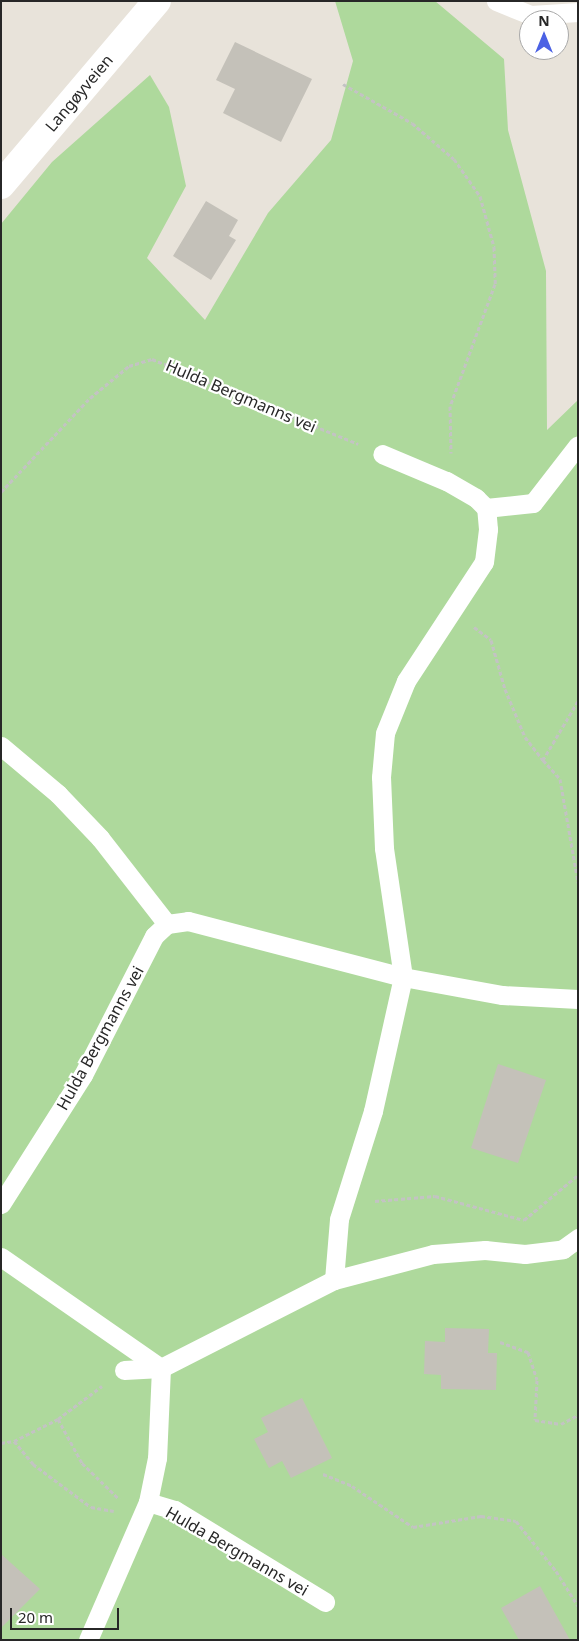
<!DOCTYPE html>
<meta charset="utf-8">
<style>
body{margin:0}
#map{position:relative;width:579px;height:1641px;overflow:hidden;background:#e8e3da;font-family:"Noto Sans",sans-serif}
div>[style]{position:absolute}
.green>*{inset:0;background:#aed99c}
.building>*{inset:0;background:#c4c1b9}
.path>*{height:3px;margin-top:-1.5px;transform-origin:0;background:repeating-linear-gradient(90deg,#c3c3c3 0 4px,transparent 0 6.5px)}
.lane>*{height:19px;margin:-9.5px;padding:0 9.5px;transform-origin:9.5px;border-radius:9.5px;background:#fff}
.secondary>*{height:28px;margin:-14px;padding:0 14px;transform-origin:14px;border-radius:14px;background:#fff}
span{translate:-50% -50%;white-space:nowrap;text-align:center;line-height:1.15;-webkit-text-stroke:4.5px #fff;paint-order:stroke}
.street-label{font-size:16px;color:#272727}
.frame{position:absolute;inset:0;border:2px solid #272727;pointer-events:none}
.north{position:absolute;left:519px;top:10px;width:50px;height:50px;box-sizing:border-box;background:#fff;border:1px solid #a9a9a9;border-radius:50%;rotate:0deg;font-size:14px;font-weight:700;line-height:20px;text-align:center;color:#272727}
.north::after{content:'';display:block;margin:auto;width:18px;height:22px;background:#4b61e4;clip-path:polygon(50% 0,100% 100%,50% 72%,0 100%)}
.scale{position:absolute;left:10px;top:1608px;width:109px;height:22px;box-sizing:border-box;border:2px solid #272727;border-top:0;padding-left:6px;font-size:15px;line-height:18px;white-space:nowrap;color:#272727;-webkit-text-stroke:4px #fff;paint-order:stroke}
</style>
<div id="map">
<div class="green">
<div style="clip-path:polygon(335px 1px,435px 1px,504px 59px,508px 130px,546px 271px,547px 430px,578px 400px,578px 1640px,1px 1640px,1px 224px,52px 162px,150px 75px,169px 107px,186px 186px,147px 258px,205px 320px,268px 213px,331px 140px,353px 61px)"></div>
</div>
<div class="building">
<div style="clip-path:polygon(235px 42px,312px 79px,281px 142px,223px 113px,235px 89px,216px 80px)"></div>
<div style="clip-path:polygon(206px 201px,238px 220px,229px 236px,236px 240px,211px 280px,173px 256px)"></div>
<div style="clip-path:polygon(498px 1064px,546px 1080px,518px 1163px,471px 1148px)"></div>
<div style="clip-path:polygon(445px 1328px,489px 1329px,488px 1353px,497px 1353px,496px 1390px,441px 1389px,441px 1375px,424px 1374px,425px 1341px,445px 1342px)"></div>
<div style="clip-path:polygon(302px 1398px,332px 1458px,291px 1478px,282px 1461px,269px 1468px,254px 1439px,268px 1432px,261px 1418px)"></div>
<div style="clip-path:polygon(1px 1554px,40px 1589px,1px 1628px)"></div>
<div style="clip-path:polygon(540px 1586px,570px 1640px,519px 1640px,501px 1608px)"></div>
</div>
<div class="path">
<div style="left:343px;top:84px;width:79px;rotate:29.5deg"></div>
<div style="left:412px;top:123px;width:55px;rotate:40.6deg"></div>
<div style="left:454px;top:159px;width:45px;rotate:54.9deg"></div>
<div style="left:480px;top:196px;width:53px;rotate:74.6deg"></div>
<div style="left:494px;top:247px;width:37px;rotate:88deg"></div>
<div style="left:495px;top:284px;width:130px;rotate:110.2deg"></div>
<div style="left:450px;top:406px;width:47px;rotate:88.8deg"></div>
<div style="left:1px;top:492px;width:129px;rotate:-46.6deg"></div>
<div style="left:90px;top:398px;width:50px;rotate:-39.4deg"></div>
<div style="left:129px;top:366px;width:24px;rotate:-17deg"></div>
<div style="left:152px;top:359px;width:223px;rotate:22.4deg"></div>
<div style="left:474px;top:627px;width:21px;rotate:37deg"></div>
<div style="left:491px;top:640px;width:51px;rotate:74.1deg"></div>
<div style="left:505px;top:689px;width:52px;rotate:67.4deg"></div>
<div style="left:525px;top:737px;width:29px;rotate:52deg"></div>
<div style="left:578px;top:701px;width:69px;rotate:120.7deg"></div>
<div style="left:543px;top:760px;width:25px;rotate:48deg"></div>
<div style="left:560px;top:779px;width:105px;rotate:80.1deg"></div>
<div style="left:375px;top:1201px;width:60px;rotate:-4.8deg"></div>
<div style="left:435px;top:1196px;width:92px;rotate:15.1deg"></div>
<div style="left:524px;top:1220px;width:70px;rotate:-39.8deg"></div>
<div style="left:500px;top:1342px;width:30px;rotate:20deg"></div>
<div style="left:528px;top:1352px;width:29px;rotate:72deg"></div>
<div style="left:537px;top:1380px;width:40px;rotate:92.9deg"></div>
<div style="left:535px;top:1420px;width:26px;rotate:9deg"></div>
<div style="left:561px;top:1424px;width:19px;rotate:-28deg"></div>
<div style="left:58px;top:1419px;width:50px;rotate:61.4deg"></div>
<div style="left:82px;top:1463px;width:52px;rotate:44.2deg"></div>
<div style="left:14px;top:1441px;width:30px;rotate:50deg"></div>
<div style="left:33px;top:1464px;width:72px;rotate:36.6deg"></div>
<div style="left:91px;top:1507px;width:23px;rotate:10deg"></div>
<div style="left:1px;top:1443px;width:13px;rotate:-9deg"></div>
<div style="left:14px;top:1441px;width:49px;rotate:-26.6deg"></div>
<div style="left:58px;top:1419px;width:55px;rotate:-36.9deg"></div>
<div style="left:323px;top:1474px;width:31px;rotate:22deg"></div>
<div style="left:352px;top:1486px;width:73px;rotate:33.9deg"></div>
<div style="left:413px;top:1527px;width:69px;rotate:-9.2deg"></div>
<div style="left:481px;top:1516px;width:35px;rotate:8deg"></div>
<div style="left:516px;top:1521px;width:64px;rotate:51.3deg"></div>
<div style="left:556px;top:1571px;width:41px;rotate:57.8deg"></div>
</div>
<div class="lane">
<div style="left:496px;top:1px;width:38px;rotate:22deg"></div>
<div style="left:531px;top:15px;width:47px;rotate:-3.7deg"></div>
<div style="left:486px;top:508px;width:47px;rotate:-6.1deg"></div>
<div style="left:533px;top:503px;width:73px;rotate:-52.2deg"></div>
<div style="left:1px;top:746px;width:75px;rotate:40.1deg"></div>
<div style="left:58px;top:794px;width:61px;rotate:46.3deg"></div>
<div style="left:100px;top:838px;width:109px;rotate:52.1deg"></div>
<div style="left:1px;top:1204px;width:153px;rotate:-57.6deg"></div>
<div style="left:83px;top:1075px;width:156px;rotate:-62.9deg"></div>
<div style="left:154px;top:936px;width:18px;rotate:-43deg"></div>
<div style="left:167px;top:924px;width:21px;rotate:-8deg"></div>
<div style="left:188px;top:921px;width:222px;rotate:14.6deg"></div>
<div style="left:403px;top:977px;width:130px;rotate:-98.4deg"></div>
<div style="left:384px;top:848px;width:71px;rotate:-92.4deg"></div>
<div style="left:381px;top:777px;width:44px;rotate:-84.8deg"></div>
<div style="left:385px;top:733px;width:56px;rotate:-68deg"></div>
<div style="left:406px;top:681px;width:142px;rotate:-56.8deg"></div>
<div style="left:484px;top:562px;width:33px;rotate:-83deg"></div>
<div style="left:488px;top:529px;width:21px;rotate:-95deg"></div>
<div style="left:486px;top:508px;width:14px;rotate:-135deg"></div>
<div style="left:476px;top:498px;width:34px;rotate:-150deg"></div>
<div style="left:446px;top:481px;width:69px;rotate:-157.1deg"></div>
<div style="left:1px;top:1257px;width:195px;rotate:34.8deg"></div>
<div style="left:161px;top:1368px;width:90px;rotate:92.5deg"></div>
<div style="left:157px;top:1458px;width:45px;rotate:101.6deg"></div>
<div style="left:148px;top:1502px;width:150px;rotate:113.5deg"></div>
<div style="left:334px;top:1280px;width:102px;rotate:-14.7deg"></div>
<div style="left:433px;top:1254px;width:52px;rotate:-4.4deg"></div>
<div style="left:485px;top:1250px;width:40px;rotate:5.7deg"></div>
<div style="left:525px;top:1254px;width:38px;rotate:-7deg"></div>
<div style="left:563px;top:1249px;width:19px;rotate:-36deg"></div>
<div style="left:124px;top:1370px;width:37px;rotate:-3deg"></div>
<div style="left:161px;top:1368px;width:194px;rotate:-27deg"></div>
<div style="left:334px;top:1280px;width:61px;rotate:-85.3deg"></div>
<div style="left:339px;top:1219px;width:113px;rotate:-72.5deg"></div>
<div style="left:373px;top:1111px;width:137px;rotate:-77.4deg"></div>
<div style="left:403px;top:977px;width:101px;rotate:10.3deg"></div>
<div style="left:502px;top:995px;width:76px;rotate:3deg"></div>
<div style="left:148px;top:1502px;width:28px;rotate:17deg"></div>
<div style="left:175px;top:1510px;width:176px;rotate:31.5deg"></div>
</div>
<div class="secondary">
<div style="left:1px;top:185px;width:241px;rotate:-49.7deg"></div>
</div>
<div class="street-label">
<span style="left:79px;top:93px;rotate:-50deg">Langøyveien</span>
<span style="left:241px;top:396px;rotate:23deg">Hulda Bergmanns vei</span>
<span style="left:100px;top:1038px;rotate:-61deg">Hulda Bergmanns vei</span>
<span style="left:237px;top:1551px;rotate:30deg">Hulda Bergmanns vei</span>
</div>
<div class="frame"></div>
<div class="north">N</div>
<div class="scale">20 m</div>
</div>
